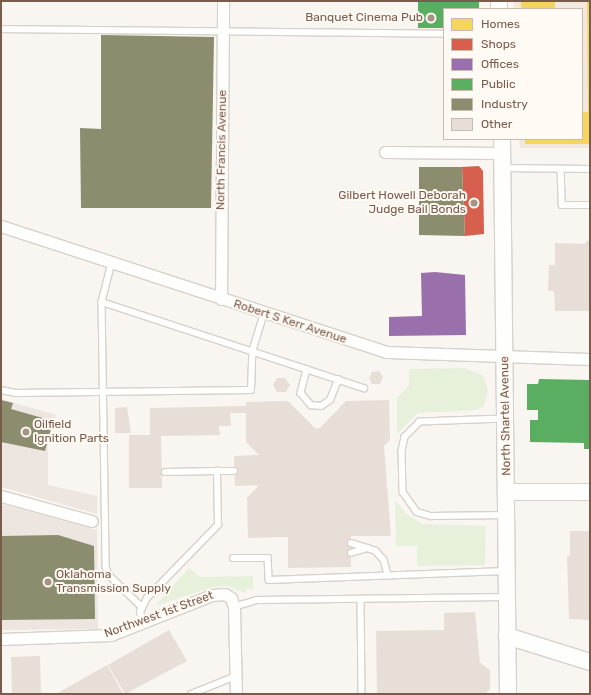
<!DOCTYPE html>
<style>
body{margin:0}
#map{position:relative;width:591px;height:695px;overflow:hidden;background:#f9f5f0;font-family:Rubik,sans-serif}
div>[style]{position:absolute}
.residential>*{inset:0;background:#f2e8de}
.industrial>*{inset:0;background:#ede5e0}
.green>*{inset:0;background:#e7f0db}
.homes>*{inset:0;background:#f6d55c}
.shops>*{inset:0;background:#d6604d}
.offices>*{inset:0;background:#9970ab}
.public>*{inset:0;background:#5aae61}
.industry>*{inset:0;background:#8c8c6e}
.building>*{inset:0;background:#e6ded7}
.roads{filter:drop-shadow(1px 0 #d7d1cb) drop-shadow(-1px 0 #d7d1cb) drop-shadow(0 1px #d7d1cb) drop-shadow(0 -1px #d7d1cb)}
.lane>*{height:5.5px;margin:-2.75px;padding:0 2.75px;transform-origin:2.75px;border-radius:2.75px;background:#fefefd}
.street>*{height:11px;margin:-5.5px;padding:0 5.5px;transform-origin:5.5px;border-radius:5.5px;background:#fefefd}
.secondary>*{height:16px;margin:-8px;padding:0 8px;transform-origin:8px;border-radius:8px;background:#fefefd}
.dots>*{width:11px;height:11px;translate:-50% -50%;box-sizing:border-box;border:2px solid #fffaf3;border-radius:50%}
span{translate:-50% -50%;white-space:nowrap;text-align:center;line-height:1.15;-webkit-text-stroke:4px #fffaf3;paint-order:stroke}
.poi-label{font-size:12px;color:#7a5c4d}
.right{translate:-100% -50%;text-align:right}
.left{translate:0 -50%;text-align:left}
.street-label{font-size:12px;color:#7a5c4d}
.frame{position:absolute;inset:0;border:2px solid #7a5c4d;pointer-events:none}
.legend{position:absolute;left:443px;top:8px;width:140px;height:132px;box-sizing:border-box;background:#fffaf3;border:1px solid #cabbb1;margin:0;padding:5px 7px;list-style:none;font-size:12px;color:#7a5c4d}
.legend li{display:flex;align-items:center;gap:8px;height:20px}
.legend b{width:20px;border:1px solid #cabbb1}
</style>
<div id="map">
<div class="residential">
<div style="clip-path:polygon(514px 1px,590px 1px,590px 148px,520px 148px,519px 139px,582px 139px,582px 9px,514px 9px)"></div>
</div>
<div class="industrial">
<div style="clip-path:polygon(1px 399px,56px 415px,48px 443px,48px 485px,97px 496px,97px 514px,1px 487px)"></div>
<div style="clip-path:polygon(1px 504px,97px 530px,98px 629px,1px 630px)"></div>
</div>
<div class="green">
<div style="clip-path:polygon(464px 368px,483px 375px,488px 390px,484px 406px,476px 410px,418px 413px,397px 434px,397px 398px,409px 386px,409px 369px)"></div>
<div style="clip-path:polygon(395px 500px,405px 513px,422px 524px,486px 526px,485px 565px,417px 566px,417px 546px,396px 546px)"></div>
<div style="clip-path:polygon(189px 568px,200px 577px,253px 576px,253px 589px,246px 589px,246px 593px,227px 586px,213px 587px,155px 606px)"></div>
</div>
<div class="homes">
<div style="clip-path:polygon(521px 1px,555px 1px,555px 9px,521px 9px)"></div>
<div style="clip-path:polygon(587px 1px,590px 1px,590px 144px,525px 144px,525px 139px,582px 139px,582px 112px,588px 112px)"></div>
</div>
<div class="shops">
<div style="clip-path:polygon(479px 166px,483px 171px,484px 234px,465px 236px,462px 167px)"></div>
</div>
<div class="offices">
<div style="clip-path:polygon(435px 272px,465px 275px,466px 335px,389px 336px,389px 317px,422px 316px,421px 273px)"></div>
</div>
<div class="public">
<div style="clip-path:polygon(418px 1px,479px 1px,479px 9px,444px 9px,444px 28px,418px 28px)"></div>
<div style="clip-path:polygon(539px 379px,590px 380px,590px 449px,584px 449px,584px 443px,530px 442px,530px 420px,538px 420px,538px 410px,527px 410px,527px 384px,538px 384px)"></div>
</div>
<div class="industry">
<div style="clip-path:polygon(101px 35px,214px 37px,211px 208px,81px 208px,80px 128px,101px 129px)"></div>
<div style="clip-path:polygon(419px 167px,462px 167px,465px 236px,419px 235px)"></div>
<div style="clip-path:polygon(1px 400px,13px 403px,11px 409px,53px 421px,45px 451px,1px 442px)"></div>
<div style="clip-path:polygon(58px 535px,94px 546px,95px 619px,1px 620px,1px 536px)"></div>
</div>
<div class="building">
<div style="clip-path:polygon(590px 239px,590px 311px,555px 311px,554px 291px,548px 291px,549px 265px,555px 265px,555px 243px,584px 244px)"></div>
<div style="clip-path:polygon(379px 371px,383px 377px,380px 384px,372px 384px,369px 378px,372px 372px)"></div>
<div style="clip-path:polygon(277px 378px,285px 378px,290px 385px,286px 392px,277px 392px,273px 385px)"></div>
<div style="clip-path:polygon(389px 400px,390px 440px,384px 446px,391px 536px,351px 536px,351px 567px,288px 568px,288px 537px,248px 538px,247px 498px,259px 485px,235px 486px,234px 456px,259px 455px,246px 442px,246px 413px,230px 413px,231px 426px,219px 426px,220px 435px,161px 436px,162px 488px,129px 488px,129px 435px,150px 435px,150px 408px,246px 406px,246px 402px,288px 401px,315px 428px,320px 428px,346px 401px)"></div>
<div style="clip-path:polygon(127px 407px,131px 433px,115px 433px,115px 408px)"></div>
<div style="clip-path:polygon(570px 531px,590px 531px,590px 620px,569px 619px,567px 556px,570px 556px)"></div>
<div style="clip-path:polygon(475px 612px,480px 663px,490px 670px,490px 689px,485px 694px,377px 694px,376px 631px,444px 630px,444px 613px)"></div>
<div style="clip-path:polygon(169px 630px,187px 661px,125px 694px,108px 665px)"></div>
<div style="clip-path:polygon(40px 656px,41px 694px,12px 694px,11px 657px)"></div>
<div style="clip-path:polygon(107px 665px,123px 694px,56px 694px)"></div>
</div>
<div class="roads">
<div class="lane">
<div style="left:1px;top:29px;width:443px;rotate:0.6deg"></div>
<div style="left:504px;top:168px;width:86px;rotate:0.7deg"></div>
<div style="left:561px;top:169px;width:36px;rotate:88deg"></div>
<div style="left:562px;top:205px;width:28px"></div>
<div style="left:112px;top:263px;width:40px;rotate:104.4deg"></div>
<div style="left:102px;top:302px;width:265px;rotate:89.1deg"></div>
<div style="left:106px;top:567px;width:9px;rotate:69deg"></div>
<div style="left:109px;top:575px;width:46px;rotate:44.1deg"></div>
<div style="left:102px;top:302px;width:276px;rotate:18.2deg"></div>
<div style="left:307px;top:369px;width:25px;rotate:104deg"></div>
<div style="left:301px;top:393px;width:16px;rotate:50deg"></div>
<div style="left:311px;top:405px;width:10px;rotate:6deg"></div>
<div style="left:321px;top:406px;width:11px;rotate:-34deg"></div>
<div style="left:330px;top:400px;width:22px;rotate:-68deg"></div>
<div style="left:1px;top:390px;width:15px;rotate:11deg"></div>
<div style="left:16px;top:393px;width:235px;rotate:-0.7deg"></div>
<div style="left:251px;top:390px;width:38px;rotate:-88deg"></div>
<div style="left:252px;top:352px;width:41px;rotate:-72.9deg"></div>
<div style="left:504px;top:419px;width:84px;rotate:178deg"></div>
<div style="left:420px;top:422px;width:21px;rotate:135deg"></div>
<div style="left:405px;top:437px;width:14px;rotate:102deg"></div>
<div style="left:402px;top:451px;width:41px;rotate:88.6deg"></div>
<div style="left:403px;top:492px;width:24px;rotate:55deg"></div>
<div style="left:417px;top:512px;width:15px;rotate:16deg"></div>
<div style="left:431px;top:516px;width:74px;rotate:-0.8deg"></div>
<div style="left:165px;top:472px;width:52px;rotate:-1.1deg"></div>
<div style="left:351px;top:543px;width:17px;rotate:17deg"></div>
<div style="left:351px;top:553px;width:17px;rotate:-17deg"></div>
<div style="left:367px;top:548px;width:9px;rotate:18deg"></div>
<div style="left:376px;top:551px;width:12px;rotate:48deg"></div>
<div style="left:384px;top:560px;width:16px;rotate:75deg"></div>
<div style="left:233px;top:558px;width:35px"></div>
<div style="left:268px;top:558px;width:22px;rotate:87deg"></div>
<div style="left:269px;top:580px;width:236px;rotate:-2.2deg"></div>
<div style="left:361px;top:599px;width:95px;rotate:89.4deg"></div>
<div style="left:234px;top:607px;width:24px;rotate:-17deg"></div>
<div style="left:257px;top:600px;width:248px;rotate:-0.7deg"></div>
<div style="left:143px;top:623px;width:11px;rotate:-105deg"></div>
<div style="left:140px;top:612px;width:16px;rotate:-63deg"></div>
<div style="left:147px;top:598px;width:102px;rotate:-45.8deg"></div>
<div style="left:218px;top:525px;width:54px;rotate:-91.1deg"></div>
<div style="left:217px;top:471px;width:17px"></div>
<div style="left:191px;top:694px;width:48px;rotate:-21.8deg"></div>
</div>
<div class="street">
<div style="left:385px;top:152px;width:118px;rotate:0.5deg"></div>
<div style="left:1px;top:226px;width:405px;rotate:18.1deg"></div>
<div style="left:386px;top:352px;width:204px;rotate:2deg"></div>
<div style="left:221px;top:299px;width:298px;rotate:-89.6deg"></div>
<div style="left:1px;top:496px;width:94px;rotate:15.4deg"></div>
<div style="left:1px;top:639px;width:110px;rotate:-2.1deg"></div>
<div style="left:111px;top:635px;width:109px;rotate:-21.6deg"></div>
<div style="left:212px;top:595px;width:13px;rotate:-4deg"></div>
<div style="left:225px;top:594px;width:7px;rotate:34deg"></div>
<div style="left:231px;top:598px;width:9px;rotate:72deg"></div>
<div style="left:234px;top:607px;width:87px;rotate:88.7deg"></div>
</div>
<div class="secondary">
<div style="left:499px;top:1px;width:8px;rotate:90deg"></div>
<div style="left:502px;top:139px;width:555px;rotate:89.38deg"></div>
<div style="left:507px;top:492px;width:83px"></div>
<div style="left:507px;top:636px;width:87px;rotate:17.4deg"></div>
</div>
</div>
<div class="dots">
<div style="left:431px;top:18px;background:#a69286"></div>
<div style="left:474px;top:203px;background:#a69286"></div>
<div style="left:26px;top:432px;background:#a69286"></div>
<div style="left:48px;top:582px;background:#a69286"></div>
</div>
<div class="poi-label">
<span class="right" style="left:423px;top:18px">Banquet Cinema Pub</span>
<span class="right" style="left:466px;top:203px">Gilbert Howell Deborah<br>Judge Bail Bonds</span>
<span class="left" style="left:34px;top:432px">Oilfield<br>Ignition Parts</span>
<span class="left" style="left:56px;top:582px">Oklahoma<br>Transmission Supply</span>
</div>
<div class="street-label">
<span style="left:222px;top:150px;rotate:-89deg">North Francis Avenue</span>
<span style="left:290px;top:322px;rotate:18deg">Robert S Kerr Avenue</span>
<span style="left:506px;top:416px;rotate:-91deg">North Shartel Avenue</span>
<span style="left:159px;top:615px;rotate:-20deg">Northwest 1st Street</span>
</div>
<div class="frame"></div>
<ul class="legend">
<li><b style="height:11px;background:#f6d55c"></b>Homes</li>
<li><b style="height:11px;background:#d6604d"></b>Shops</li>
<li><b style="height:11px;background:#9970ab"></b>Offices</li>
<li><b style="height:11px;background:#5aae61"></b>Public</li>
<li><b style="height:11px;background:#8c8c6e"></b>Industry</li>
<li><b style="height:11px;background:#e6ded7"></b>Other</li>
</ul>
</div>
